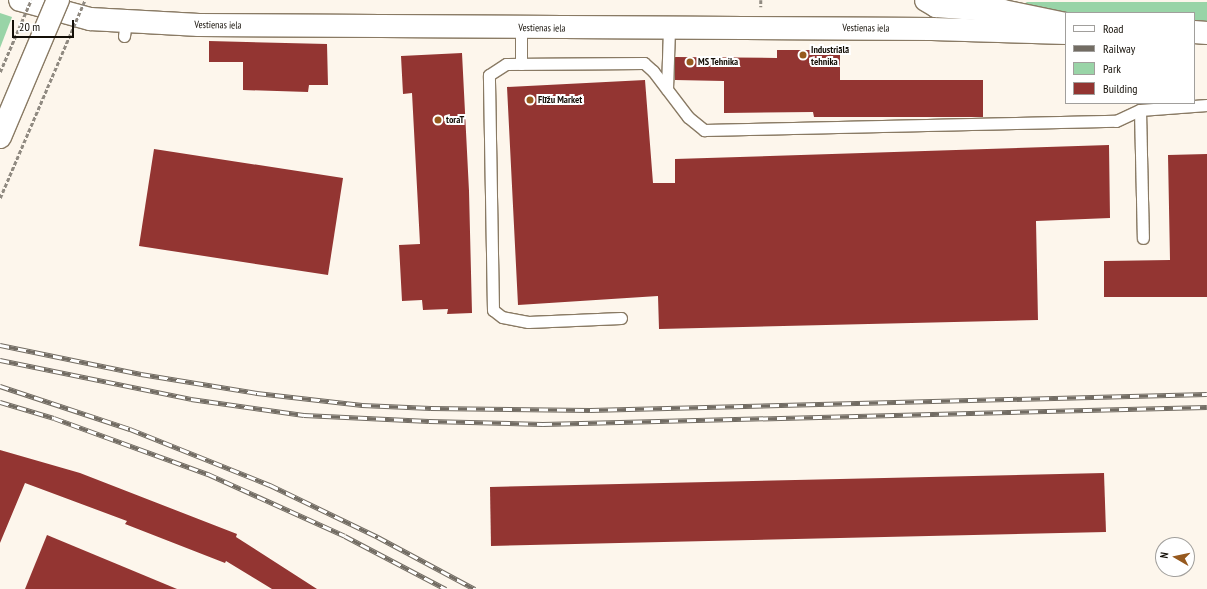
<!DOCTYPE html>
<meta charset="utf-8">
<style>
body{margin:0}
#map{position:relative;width:1207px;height:589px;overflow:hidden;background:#fdf6ec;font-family:"PT Sans Narrow",sans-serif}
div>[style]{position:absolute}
.green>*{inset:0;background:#99d4a7}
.building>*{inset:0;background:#933532}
.path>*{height:2.5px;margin-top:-1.25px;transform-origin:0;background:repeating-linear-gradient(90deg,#908a81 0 4px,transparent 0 6px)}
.roads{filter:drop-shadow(1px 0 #897a64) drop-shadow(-1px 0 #897a64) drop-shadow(0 1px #897a64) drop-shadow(0 -1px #897a64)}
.lane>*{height:11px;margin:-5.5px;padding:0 5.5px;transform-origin:5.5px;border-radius:5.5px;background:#fff}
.street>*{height:22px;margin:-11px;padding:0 11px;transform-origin:11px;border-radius:11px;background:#fff}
.rail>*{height:4.5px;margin-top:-2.25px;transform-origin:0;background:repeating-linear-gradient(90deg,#fff 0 9px,#726c63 0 18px);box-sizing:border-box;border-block:1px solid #726c63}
.path-bridge>*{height:2.5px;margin-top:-1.25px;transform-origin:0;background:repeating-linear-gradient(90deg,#908a81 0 4px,transparent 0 6px)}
.bridges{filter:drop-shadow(1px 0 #897a64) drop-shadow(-1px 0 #897a64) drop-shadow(0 1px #897a64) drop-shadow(0 -1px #897a64)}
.secondary-bridge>*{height:22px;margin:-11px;padding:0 11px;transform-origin:11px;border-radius:11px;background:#fff}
.dots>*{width:11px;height:11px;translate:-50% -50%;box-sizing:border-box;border:2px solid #fff;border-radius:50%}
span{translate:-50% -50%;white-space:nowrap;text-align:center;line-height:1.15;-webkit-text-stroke:4px #fff;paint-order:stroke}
.street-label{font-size:10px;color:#140f07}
.poi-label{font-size:10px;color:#140f07;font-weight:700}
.left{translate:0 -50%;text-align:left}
.legend{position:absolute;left:1065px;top:12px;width:130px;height:92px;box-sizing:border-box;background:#fff;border:1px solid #a19f9c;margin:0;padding:5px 7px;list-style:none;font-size:12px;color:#140f07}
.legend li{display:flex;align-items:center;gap:8px;height:20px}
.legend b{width:20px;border:1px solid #a19f9c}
.north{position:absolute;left:1155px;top:537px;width:40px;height:40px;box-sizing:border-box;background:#fff;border:1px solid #a19f9c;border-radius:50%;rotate:279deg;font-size:11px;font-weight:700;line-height:16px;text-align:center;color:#140f07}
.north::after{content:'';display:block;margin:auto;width:14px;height:18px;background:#96591e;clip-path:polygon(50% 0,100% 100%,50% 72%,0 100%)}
.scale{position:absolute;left:12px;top:20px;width:62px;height:18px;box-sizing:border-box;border:2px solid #140f07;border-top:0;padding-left:5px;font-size:12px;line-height:14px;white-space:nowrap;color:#140f07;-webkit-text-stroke:3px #fff;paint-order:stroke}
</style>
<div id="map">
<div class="green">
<div style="clip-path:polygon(1027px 2px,1207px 2px,1207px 22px,1194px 22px,1194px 13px,1066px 13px,1024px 4px)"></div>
<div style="clip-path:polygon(0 13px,12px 17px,0 48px)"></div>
</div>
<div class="building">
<div style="clip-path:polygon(209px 41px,327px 44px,328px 85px,309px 85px,308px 92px,243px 90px,243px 62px,209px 62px)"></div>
<div style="clip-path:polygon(777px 50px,840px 50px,840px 80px,983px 80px,983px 117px,814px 117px,813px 112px,724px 113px,724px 81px,675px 80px,675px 57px,777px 58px)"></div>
<div style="clip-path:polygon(462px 53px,469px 191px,472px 313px,447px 314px,448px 309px,423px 310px,422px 300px,402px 301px,399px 245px,420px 244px,412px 93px,403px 94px,401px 56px)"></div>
<div style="clip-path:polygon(645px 80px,653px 183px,675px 183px,675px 159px,1109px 145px,1110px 218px,1036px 221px,1038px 320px,659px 329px,658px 296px,518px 305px,507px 87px)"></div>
<div style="clip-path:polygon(154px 149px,343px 178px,328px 275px,139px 246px)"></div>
<div style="clip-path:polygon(1207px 154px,1207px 297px,1104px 297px,1104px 261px,1170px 260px,1168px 155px)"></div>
<div style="clip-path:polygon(0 450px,80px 473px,237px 534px,236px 537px,317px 589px,272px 589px,226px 561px,225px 563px,125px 524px,127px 521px,25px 483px,0 543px)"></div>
<div style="clip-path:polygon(1104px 473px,1106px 532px,491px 546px,490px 487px)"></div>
<div style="clip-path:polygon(47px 535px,177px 589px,25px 589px)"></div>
</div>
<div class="path">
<div style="left:761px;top:0;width:7px;rotate:90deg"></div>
</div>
<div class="roads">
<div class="lane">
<div style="left:124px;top:36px;width:15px;rotate:-82deg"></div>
<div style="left:521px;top:64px;width:36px;rotate:-90deg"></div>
<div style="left:667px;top:89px;width:60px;rotate:-88.1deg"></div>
<div style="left:1140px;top:110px;width:128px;rotate:88.7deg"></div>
<div style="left:621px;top:318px;width:93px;rotate:177.5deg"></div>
<div style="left:528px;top:322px;width:26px;rotate:-169deg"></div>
<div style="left:502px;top:317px;width:11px;rotate:-142deg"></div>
<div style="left:493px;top:310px;width:235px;rotate:-91deg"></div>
<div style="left:489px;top:75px;width:20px;rotate:-33deg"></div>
<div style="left:506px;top:64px;width:138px;rotate:-0.4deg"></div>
<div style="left:644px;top:63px;width:12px;rotate:42deg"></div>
<div style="left:653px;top:71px;width:58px;rotate:52.7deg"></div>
<div style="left:688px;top:117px;width:21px;rotate:39deg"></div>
<div style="left:704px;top:130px;width:412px;rotate:-1.3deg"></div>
<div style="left:1116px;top:121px;width:26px;rotate:-25deg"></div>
<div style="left:1140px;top:110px;width:67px;rotate:-4.3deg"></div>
</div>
<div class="street">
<div style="left:20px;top:0;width:73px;rotate:15.2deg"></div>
<div style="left:90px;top:19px;width:109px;rotate:3.2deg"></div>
<div style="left:199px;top:25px;width:733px;rotate:0.31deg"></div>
<div style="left:932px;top:29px;width:134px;rotate:1.7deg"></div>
<div style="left:926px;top:0;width:12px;rotate:31deg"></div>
<div style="left:936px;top:6px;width:67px;rotate:4.3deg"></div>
<div style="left:1003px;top:11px;width:64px;rotate:11.7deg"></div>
<div style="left:1194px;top:32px;width:13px;rotate:4deg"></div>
</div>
</div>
<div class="rail">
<div style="left:0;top:345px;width:144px;rotate:11.6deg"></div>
<div style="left:141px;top:374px;width:118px;rotate:9.3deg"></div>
<div style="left:257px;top:393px;width:106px;rotate:6.5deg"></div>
<div style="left:362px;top:405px;width:69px;rotate:2.5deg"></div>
<div style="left:431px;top:408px;width:159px;rotate:0.7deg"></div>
<div style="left:590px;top:410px;width:617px;rotate:-1.49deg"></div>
<div style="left:0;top:360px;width:195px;rotate:11.5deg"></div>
<div style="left:191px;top:399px;width:114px;rotate:8.1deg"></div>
<div style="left:304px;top:415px;width:125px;rotate:2.7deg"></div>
<div style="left:429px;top:421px;width:114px;rotate:1.5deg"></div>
<div style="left:543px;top:424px;width:664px;rotate:-1.47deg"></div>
<div style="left:0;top:386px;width:137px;rotate:18.3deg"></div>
<div style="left:130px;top:429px;width:151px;rotate:21.8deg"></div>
<div style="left:270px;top:485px;width:120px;rotate:25.7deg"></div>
<div style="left:378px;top:537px;width:110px;rotate:28.2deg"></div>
<div style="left:0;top:402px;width:56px;rotate:16.5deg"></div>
<div style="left:54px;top:418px;width:164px;rotate:20deg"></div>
<div style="left:208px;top:474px;width:150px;rotate:24.3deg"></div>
<div style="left:345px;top:536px;width:114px;rotate:27.7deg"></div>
</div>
<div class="path-bridge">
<div style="left:0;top:72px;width:78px;rotate:-66.7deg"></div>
<div style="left:0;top:198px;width:215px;rotate:-66.8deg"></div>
</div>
<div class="bridges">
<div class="secondary-bridge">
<div style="left:0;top:137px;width:149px;rotate:-67.1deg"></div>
</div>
</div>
<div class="dots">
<div style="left:803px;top:55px;background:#96591e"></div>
<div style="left:690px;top:62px;background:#96591e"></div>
<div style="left:530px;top:100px;background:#96591e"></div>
<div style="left:438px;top:120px;background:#96591e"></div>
</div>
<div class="street-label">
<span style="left:218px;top:25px;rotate:1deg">Vestienas iela</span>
<span style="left:542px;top:28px;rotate:1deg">Vestienas iela</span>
<span style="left:866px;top:28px;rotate:1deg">Vestienas iela</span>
</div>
<div class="poi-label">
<span class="left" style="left:811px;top:55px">Industriālā<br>tehnika</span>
<span class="left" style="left:698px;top:62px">MS Tehnika</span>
<span class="left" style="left:538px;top:100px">Flīžu Market</span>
<span class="left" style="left:446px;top:120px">toraT</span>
</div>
<ul class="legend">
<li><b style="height:5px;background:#fff"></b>Road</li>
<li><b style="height:5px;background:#726c63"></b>Railway</li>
<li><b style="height:11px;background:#99d4a7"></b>Park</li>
<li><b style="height:11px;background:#933532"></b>Building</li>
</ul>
<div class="north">N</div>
<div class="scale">20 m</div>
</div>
